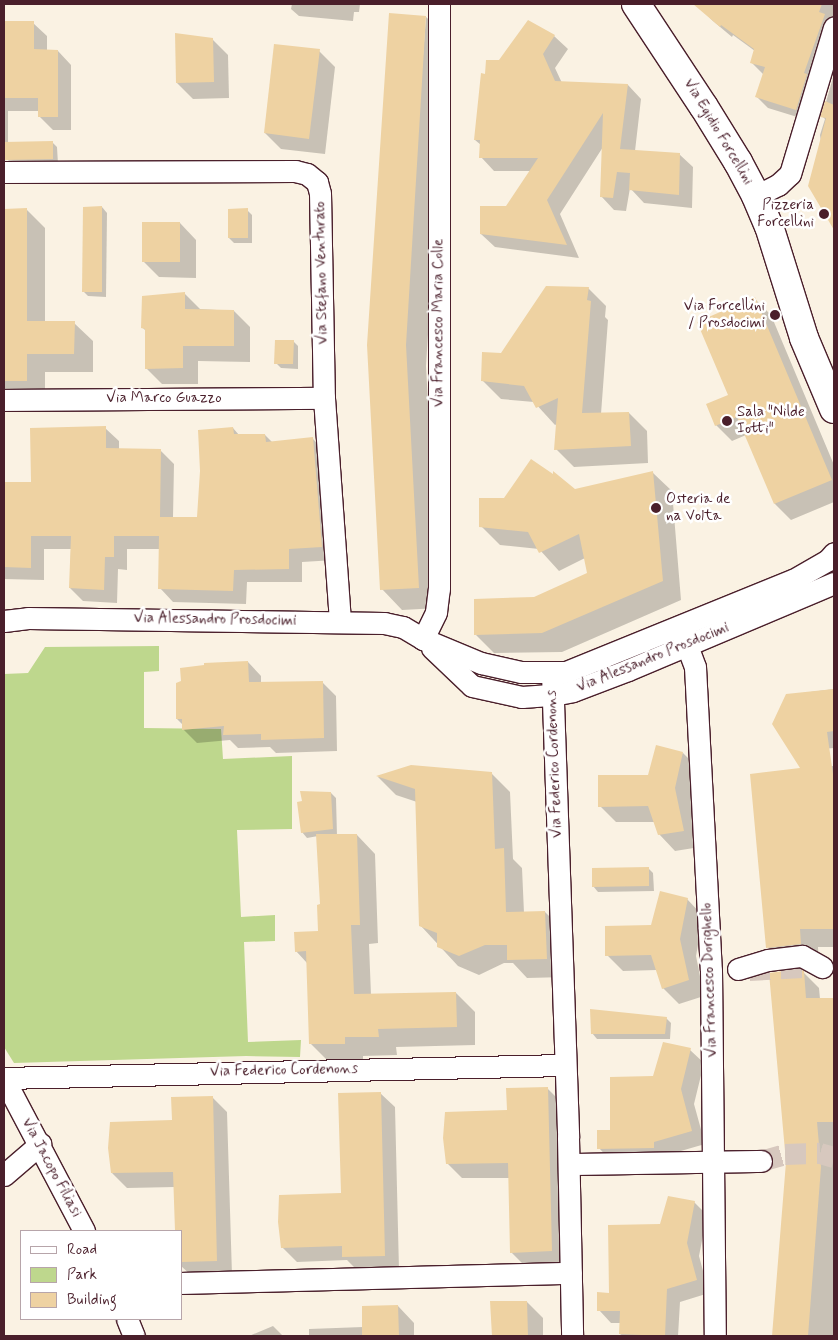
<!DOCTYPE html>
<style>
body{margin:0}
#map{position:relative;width:838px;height:1340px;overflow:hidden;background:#faf2e3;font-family:Mynerve,sans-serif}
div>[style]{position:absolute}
.green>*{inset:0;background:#bed78d}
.shadow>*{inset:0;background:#0003}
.building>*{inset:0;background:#eed2a2}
.street-tunnel>*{height:21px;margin-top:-10.5px;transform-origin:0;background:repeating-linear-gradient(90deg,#d7c8be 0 21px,transparent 0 32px)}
.roads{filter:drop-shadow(1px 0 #4a1f2b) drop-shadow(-1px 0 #4a1f2b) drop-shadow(0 1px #4a1f2b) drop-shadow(0 -1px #4a1f2b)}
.street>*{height:21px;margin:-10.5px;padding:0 10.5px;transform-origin:10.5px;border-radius:10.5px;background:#fff}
.secondary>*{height:28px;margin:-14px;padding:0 14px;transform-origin:14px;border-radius:14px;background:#fff}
.dots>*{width:14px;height:14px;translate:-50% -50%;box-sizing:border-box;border:2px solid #fff;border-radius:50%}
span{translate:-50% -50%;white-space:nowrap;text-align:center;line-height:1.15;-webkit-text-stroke:5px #fff;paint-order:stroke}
.street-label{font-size:15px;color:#4a1f2b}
.poi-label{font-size:15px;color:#4a1f2b}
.right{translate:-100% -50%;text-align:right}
.left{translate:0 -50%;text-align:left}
.frame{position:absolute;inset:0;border:5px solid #4a1f2b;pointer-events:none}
.legend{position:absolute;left:20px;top:1230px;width:162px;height:90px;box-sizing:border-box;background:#fff;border:1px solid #b7a5aa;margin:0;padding:6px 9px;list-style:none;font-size:15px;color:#4a1f2b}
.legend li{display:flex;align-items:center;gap:10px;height:25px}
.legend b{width:25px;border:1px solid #b7a5aa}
</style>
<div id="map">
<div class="green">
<div style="clip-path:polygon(159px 646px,159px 671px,144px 672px,144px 728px,221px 729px,223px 759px,292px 756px,292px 829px,237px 830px,241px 917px,275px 915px,275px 941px,244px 942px,248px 1042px,301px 1040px,300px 1057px,246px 1056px,14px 1063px,4px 1047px,4px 674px,28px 673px,45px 647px)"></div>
</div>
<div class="shadow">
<div style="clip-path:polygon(292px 4px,360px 4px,359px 12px,354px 12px,353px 21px,299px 16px,291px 9px)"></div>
<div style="clip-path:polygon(707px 4px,834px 4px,834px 33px,807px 120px,768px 108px,757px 97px,764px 75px,752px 63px,755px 51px,733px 35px,732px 37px,713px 21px,702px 10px)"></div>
<div style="clip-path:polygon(426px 17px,447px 37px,426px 366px,439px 608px,402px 610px,382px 589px)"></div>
<div style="clip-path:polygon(4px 22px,33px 23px,47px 36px,47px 51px,58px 51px,71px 65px,71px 130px,53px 130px,39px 116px,39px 111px,8px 111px,8px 143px,52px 142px,57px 147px,58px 164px,12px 164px,7px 159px,6px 151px,4px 151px)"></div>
<div style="clip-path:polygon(554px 36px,568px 49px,555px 68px,562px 83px,628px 85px,641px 99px,635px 151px,679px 154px,693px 167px,692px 208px,644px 203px,630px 188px,626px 211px,614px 210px,601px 196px,603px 147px,560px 214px,579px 258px,495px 247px,481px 234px,506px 207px,531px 171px,494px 171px,481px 157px,481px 145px,475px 140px,486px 75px,500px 61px)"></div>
<div style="clip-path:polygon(212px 39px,228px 55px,229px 98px,193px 99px,177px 83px)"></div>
<div style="clip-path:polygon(319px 51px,335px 67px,325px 154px,281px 149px,265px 133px)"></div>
<div style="clip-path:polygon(834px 74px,834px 227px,820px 135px,825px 119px,822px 116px)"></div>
<div style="clip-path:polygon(102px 207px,107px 213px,106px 297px,88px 296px,83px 291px)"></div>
<div style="clip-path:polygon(26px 209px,45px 228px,45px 322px,74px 323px,93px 341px,93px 372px,45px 372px,45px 400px,4px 392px,4px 210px)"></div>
<div style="clip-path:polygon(247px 210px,252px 215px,252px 243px,234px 243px,229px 238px)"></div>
<div style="clip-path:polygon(180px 223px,196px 240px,196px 278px,159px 277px,143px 261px)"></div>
<div style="clip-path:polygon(588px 288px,606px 306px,605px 317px,608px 320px,601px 414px,629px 413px,647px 431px,648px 463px,574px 467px,556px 449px,557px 424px,555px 425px,534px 402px,501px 399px,483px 381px,502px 354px)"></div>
<div style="clip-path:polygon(184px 293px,200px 309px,234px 311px,250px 327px,250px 362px,198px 361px,198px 384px,162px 384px,146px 368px,146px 331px,143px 328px)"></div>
<div style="clip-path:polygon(755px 299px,771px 315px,834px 465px,834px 502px,791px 520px,775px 504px,746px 435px,732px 441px,716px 425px,729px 396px)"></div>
<div style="clip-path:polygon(293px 341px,298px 346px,298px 369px,281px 368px,276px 363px)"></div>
<div style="clip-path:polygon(105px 428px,119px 441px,119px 450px,160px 450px,174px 464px,173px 518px,198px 518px,233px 428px,239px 435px,265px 435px,273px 443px,312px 438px,325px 451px,335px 560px,302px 562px,302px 582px,247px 582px,246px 604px,173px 602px,160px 588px,160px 549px,127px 549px,127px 570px,118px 569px,117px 603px,83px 601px,70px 588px,71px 549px,44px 549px,44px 580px,4px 579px,4px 484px,32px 484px)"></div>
<div style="clip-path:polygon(653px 473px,672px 491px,681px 600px,562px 652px,494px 653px,476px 635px,534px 598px,588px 574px,585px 558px,559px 571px,539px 549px,500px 545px,481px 526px,505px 499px,575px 490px)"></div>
<div style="clip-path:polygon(248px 662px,261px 676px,261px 683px,323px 683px,336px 696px,337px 751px,276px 753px,270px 747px,238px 748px,230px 740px,197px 743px,183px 729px,183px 725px,177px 719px)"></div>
<div style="clip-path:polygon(834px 689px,834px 748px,797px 751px,787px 695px)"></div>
<div style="clip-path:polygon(683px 753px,699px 769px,691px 805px,700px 847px,675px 851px,659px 834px,655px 822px,616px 822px,600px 806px)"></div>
<div style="clip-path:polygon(411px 766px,491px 773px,510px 792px,513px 859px,522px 868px,524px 913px,545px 912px,564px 931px,566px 977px,527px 978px,513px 963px,504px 963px,479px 975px,458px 966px,421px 926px,417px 802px,396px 795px,378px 777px)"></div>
<div style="clip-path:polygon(834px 766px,834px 947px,818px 947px,819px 962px,786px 966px,768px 947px,802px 769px,801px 767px)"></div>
<div style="clip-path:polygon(331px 793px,336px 798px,337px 836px,357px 835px,375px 854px,378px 943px,369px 944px,371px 995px,456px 993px,475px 1012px,475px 1045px,396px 1047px,397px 1055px,363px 1056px,363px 1062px,329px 1062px,311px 1044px,307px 963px,296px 951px,320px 932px,322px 906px,318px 836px,307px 838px,302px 832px)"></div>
<div style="clip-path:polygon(648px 868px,653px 873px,654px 891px,598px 892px,593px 886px)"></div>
<div style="clip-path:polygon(687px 899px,703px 916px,696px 956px,704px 996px,679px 1004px,663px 988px,657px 970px,623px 971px,607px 955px,652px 926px)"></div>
<div style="clip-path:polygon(803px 972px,819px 988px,820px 999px,834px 999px,834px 1336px,773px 1336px)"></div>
<div style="clip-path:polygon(666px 1018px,671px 1023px,670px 1039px,597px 1039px,592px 1033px)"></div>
<div style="clip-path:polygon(690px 1050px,704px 1063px,694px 1104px,705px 1144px,667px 1155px,612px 1162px,599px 1148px,654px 1077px)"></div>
<div style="clip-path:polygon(547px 1088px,562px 1103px,566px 1266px,526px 1267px,511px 1252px,509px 1178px,462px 1178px,447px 1163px,508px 1111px)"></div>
<div style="clip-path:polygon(380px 1093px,395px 1107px,399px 1270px,358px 1271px,347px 1260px,297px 1262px,282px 1247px,342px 1194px)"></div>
<div style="clip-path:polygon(212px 1097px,227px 1112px,232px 1275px,192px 1276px,181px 1266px,181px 1231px,176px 1231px,175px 1187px,127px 1188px,112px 1173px,173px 1121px)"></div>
<div style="clip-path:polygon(694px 1202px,707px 1215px,699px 1256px,709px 1293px,680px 1302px,678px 1336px,623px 1336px,620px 1334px,621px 1323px,611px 1323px,599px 1310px,661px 1225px)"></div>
<div style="clip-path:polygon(492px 1302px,527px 1302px,543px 1318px,543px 1336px,493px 1336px)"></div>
<div style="clip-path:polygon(398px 1306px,414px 1323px,414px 1336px,309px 1336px,309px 1329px,363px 1327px)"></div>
<div style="clip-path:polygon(273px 1326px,283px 1336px,249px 1336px)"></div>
</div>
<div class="building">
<div style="clip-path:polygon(693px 4px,822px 4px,819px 12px,825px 14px,804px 73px,807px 74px,796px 110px,755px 97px,765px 67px,750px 63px,754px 49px,721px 25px,720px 27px)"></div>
<div style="clip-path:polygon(389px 13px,426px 16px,406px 345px,419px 588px,380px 590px,367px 345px)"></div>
<div style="clip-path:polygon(528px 20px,555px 35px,543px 54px,555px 81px,628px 84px,620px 149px,680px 153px,679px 195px,629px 190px,630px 173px,617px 172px,613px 198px,600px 197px,603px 113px,547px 200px,567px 245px,480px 234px,480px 206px,506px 206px,538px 158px,479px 158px,480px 140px,474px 140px,481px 73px,485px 74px,486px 60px,499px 60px)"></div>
<div style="clip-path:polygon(4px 21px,34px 21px,34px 49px,58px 50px,58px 117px,38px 117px,38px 98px,4px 98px)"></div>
<div style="clip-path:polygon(175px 33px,213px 38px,214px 82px,176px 83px)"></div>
<div style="clip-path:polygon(274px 44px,320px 49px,309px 139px,264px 133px)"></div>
<div style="clip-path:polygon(825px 101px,834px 105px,834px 230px,808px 186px,826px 118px,820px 117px)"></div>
<div style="clip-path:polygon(53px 141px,53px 159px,4px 160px,4px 142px)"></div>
<div style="clip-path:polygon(102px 206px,102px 292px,82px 292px,83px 207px)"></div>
<div style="clip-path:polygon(27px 208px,27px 321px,75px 321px,74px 354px,27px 354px,27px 381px,4px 381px,4px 209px)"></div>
<div style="clip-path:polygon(248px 208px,248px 238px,228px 238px,228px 209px)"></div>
<div style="clip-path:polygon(142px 222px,180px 222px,180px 262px,142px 262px)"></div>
<div style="clip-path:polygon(546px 286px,589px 287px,587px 300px,591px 301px,582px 413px,629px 412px,631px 446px,554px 450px,558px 398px,536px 408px,524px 386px,481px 381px,482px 352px,501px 353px)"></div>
<div style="clip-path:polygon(185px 292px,185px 309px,234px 310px,234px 346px,183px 346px,183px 368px,145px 369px,145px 329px,141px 328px,142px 296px)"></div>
<div style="clip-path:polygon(755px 297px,832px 480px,774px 504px,737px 417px,715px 426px,706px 404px,728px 395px,697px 322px)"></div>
<div style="clip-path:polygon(275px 340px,294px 340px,293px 364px,274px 364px)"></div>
<div style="clip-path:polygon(106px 426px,106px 448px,161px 449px,160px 517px,197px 517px,200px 471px,198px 430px,233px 427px,234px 434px,265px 434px,266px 442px,313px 437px,322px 547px,289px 549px,289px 569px,234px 570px,233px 591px,158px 589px,159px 536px,114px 536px,114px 557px,105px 557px,104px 590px,69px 588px,71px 536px,31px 536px,31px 568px,4px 567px,4px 482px,31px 482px,30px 428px)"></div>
<div style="clip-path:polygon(531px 459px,553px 474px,553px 471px,575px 489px,653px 471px,663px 581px,542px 633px,474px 635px,474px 599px,534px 597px,587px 573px,579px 534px,539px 553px,528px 532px,479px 527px,479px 498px,504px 498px)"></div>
<div style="clip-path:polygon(248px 661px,249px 682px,323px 681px,324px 738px,261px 740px,261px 734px,223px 735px,224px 726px,182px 730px,182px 719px,176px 719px,176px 683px,181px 681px,180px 668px,204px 665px,204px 663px)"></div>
<div style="clip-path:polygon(834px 689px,834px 731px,827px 732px,834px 781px,834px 929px,800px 929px,801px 944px,766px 948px,750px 774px,800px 768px,772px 724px,786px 694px)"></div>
<div style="clip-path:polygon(656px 745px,683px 752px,675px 788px,684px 831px,658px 835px,648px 806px,598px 807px,598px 775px,648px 775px)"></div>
<div style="clip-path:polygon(411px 765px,492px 772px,495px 849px,504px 848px,506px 912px,545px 911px,547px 959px,507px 960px,507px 945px,485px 945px,459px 956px,437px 947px,437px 933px,419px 926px,415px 789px,376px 776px)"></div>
<div style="clip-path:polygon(300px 791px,331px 792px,333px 829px,301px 833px,297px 802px,302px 801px)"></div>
<div style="clip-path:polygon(316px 834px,357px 834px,360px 925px,351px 925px,354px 994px,456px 992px,457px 1027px,378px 1029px,379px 1037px,345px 1037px,345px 1044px,309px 1044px,306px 951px,295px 952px,294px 932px,318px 931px,317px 905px,320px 904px)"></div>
<div style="clip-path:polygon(649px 867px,649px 886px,592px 887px,592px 868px)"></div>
<div style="clip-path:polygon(660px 891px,688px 898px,680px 939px,689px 980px,662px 989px,651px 955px,605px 956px,605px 926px,651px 925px)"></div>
<div style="clip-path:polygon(799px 969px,804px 971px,806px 998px,834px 998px,834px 1122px,817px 1122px,821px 1167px,808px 1336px,772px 1336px,786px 1162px,769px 973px)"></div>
<div style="clip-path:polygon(590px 1009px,667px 1017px,665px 1034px,591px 1034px)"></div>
<div style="clip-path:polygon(663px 1042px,691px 1048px,681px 1089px,692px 1131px,654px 1142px,654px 1148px,597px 1149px,597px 1130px,610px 1130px,610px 1077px,653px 1076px)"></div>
<div style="clip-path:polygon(548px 1087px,552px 1251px,510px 1253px,508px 1163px,446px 1164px,443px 1138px,445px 1112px,507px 1110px,506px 1088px)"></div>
<div style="clip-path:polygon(381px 1092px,385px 1256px,342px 1257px,342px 1246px,281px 1248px,278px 1222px,279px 1195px,341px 1193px,338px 1093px)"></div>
<div style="clip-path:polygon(213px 1096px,217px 1261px,181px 1262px,181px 1231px,175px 1231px,173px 1172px,111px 1173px,108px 1148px,110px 1122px,172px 1120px,171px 1097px)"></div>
<div style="clip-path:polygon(668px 1196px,695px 1201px,687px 1243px,697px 1280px,667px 1289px,665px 1336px,619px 1334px,620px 1311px,597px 1311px,597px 1292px,609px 1293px,608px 1225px,660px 1224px)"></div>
<div style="clip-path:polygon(490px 1301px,527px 1301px,528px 1336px,492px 1336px)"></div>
<div style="clip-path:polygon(398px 1305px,399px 1336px,362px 1336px,362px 1306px)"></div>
</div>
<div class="street-tunnel">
<div style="left:749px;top:970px;width:54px;rotate:-3.2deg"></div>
<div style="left:761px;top:1161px;width:25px;rotate:-16deg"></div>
<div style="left:785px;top:1154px;width:35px;rotate:-2deg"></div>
<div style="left:820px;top:1153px;width:15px;rotate:16deg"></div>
</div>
<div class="roads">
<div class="street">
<div style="left:4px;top:172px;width:291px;rotate:-0.2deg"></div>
<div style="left:295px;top:171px;width:12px;rotate:14deg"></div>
<div style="left:307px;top:174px;width:13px;rotate:39deg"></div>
<div style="left:317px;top:182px;width:11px;rotate:75deg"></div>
<div style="left:320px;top:193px;width:205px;rotate:88.9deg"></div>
<div style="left:324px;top:398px;width:224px;rotate:85.9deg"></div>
<div style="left:756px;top:196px;width:25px;rotate:-27deg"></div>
<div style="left:778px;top:185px;width:16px;rotate:-43deg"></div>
<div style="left:790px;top:174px;width:153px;rotate:-73.3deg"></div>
<div style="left:4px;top:400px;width:320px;rotate:-0.4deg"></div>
<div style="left:4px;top:621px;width:24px;rotate:-7deg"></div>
<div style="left:28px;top:618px;width:356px;rotate:0.8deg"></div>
<div style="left:384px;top:623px;width:19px;rotate:12deg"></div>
<div style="left:403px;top:627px;width:23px;rotate:31deg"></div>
<div style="left:423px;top:639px;width:63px;rotate:22.5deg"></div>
<div style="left:481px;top:663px;width:41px;rotate:12.7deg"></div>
<div style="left:521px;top:672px;width:45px"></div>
<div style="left:566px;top:672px;width:245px;rotate:-22.1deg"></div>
<div style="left:793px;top:580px;width:40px;rotate:-29.7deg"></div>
<div style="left:828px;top:560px;width:9px;rotate:-49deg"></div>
<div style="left:680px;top:627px;width:43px;rotate:69.4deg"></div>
<div style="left:695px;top:667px;width:303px;rotate:87deg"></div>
<div style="left:711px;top:970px;width:366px;rotate:89.4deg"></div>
<div style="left:423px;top:639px;width:30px;rotate:-64deg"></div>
<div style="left:436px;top:612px;width:23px;rotate:-83deg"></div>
<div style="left:439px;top:589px;width:585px;rotate:-90deg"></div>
<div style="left:432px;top:648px;width:55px;rotate:43.5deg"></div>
<div style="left:472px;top:686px;width:51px;rotate:12.4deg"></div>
<div style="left:522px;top:697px;width:31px;rotate:-4deg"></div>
<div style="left:553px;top:695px;width:20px;rotate:-11deg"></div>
<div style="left:573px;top:691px;width:59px;rotate:-20.9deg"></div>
<div style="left:628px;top:670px;width:224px;rotate:-22.9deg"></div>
<div style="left:552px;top:673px;width:465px;rotate:88deg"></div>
<div style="left:568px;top:1138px;width:198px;rotate:88.8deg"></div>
<div style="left:738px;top:969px;width:31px;rotate:-17deg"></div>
<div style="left:768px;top:960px;width:34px;rotate:-7deg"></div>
<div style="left:802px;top:956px;width:23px;rotate:29deg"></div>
<div style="left:4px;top:1078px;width:561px;rotate:-1.33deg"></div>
<div style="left:4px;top:1079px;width:172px;rotate:62.2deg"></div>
<div style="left:569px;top:1164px;width:192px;rotate:-0.9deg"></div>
<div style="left:4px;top:1175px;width:48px;rotate:-40.7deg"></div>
<div style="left:181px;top:1283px;width:390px;rotate:-1.5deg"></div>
<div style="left:127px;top:1319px;width:18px;rotate:68deg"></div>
</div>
<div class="secondary">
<div style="left:636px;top:4px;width:123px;rotate:56.6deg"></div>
<div style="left:704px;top:107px;width:65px;rotate:58.3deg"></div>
<div style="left:738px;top:162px;width:38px;rotate:62deg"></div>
<div style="left:756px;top:196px;width:33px;rotate:67deg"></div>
<div style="left:769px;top:226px;width:117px;rotate:72.6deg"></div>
<div style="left:804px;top:338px;width:77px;rotate:67.1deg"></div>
</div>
</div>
<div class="dots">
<div style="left:824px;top:214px;background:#4a1f2b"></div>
<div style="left:775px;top:315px;background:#4a1f2b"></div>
<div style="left:727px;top:421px;background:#4a1f2b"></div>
<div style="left:656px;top:508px;background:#4a1f2b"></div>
</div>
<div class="street-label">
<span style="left:718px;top:132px;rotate:59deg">Via Egidio Forcellini</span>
<span style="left:322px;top:273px;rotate:-91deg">Via Stefano Venturato</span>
<span style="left:439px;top:323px;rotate:-90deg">Via Francesco Maria Colle</span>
<span style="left:164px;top:399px">Via Marco Guazzo</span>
<span style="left:215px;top:620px;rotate:1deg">Via Alessandro Prosdocimi</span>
<span style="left:653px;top:658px;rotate:-22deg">Via Alessandro Prosdocimi</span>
<span style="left:555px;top:764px;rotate:-92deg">Via Federico Cordenons</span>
<span style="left:710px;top:980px;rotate:-92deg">Via Francesco Dorighello</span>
<span style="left:284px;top:1071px;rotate:-1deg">Via Federico Cordenons</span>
<span style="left:51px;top:1168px;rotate:62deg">Via Jacopo Filiasi</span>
</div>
<div class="poi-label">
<span class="right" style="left:814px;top:214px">Pizzeria<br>Forcellini</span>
<span class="right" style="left:765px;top:315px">Via Forcellini<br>/ Prosdocimi</span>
<span class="left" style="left:737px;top:421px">Sala "Nilde<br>Iotti"</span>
<span class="left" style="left:666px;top:508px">Osteria de<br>na Volta</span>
</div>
<div class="frame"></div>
<ul class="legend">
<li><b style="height:6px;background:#fff"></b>Road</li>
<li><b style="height:14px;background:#bed78d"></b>Park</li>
<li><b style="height:14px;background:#eed2a2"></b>Building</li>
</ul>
</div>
